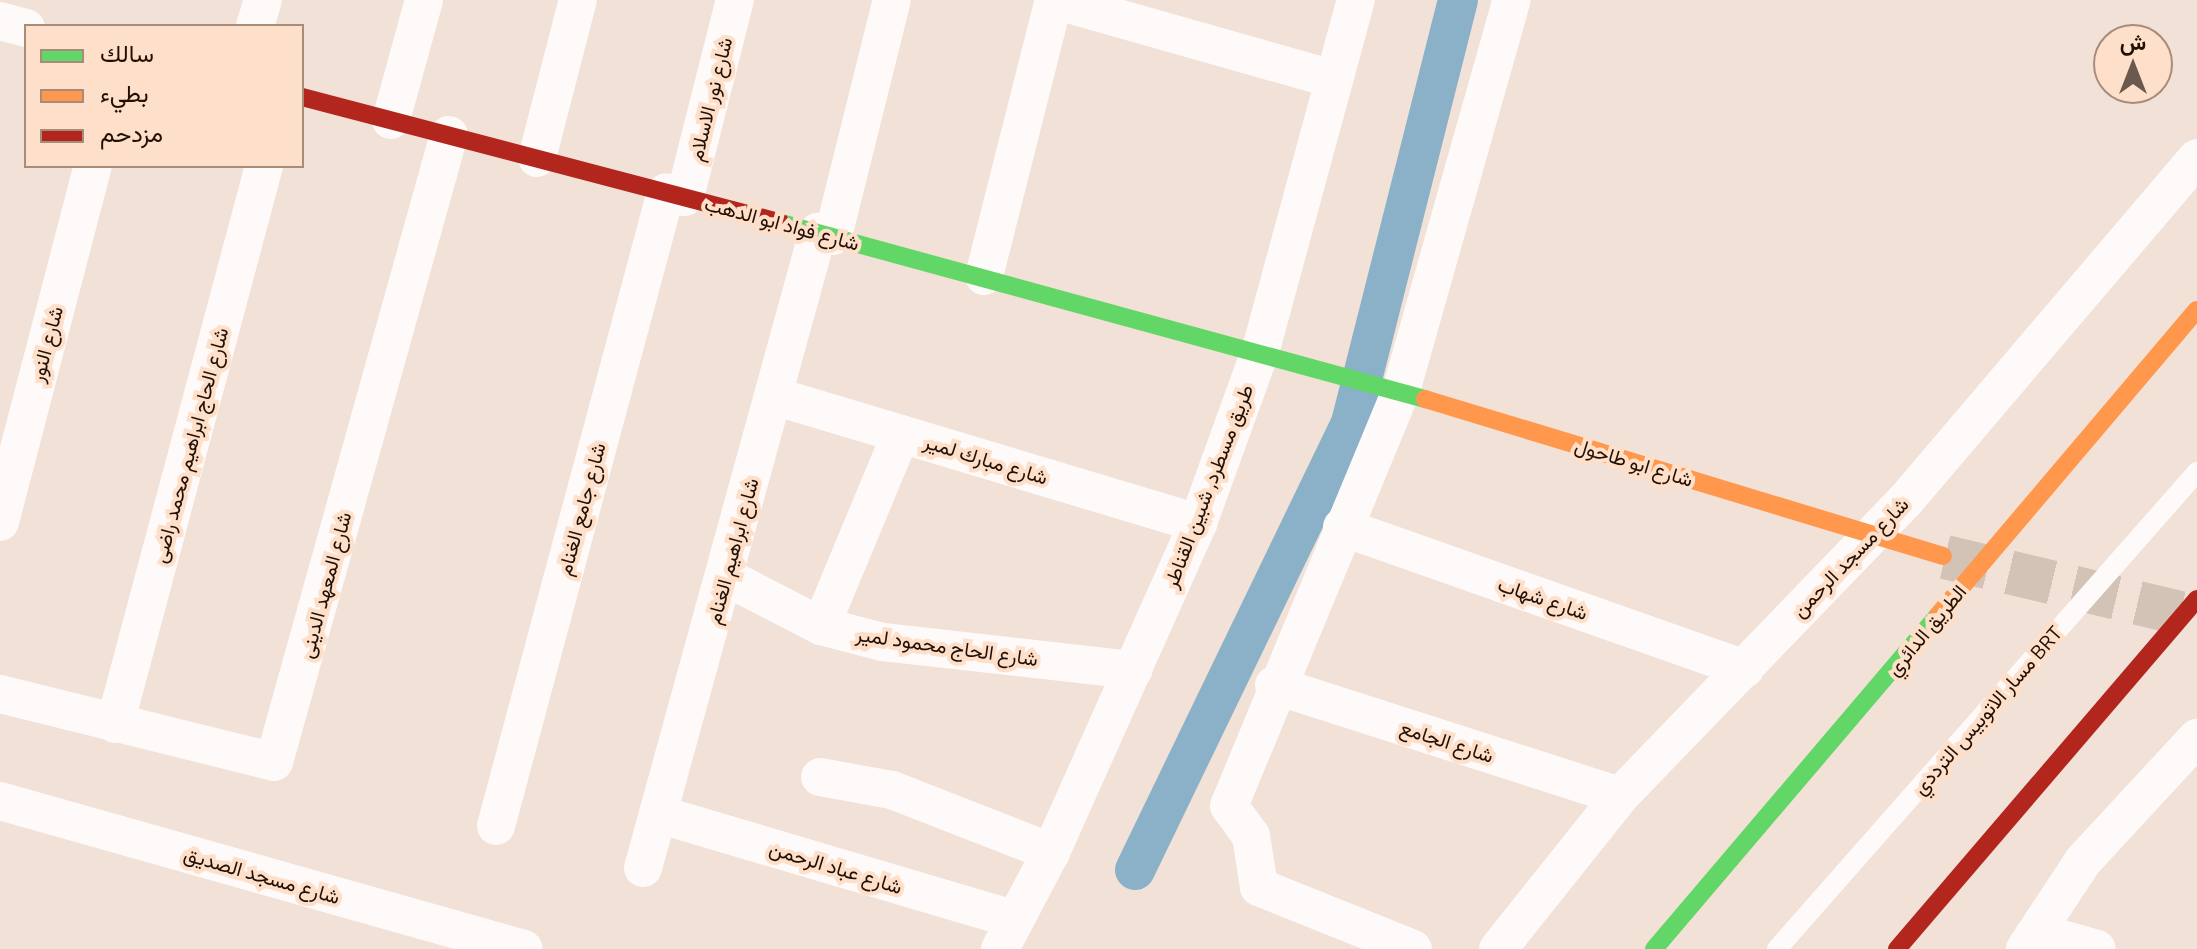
<!DOCTYPE html>
<meta charset="utf-8">
<style>
body{margin:0}
#map{position:relative;width:2197px;height:949px;overflow:hidden;background:#f2e1d6;font-family:Ubuntu,Vazirmatn,sans-serif}
div>[style]{position:absolute}
.canal>*{height:40px;margin:-20px;padding:0 20px;transform-origin:20px;border-radius:20px;background:#8ab1c8}
.secondary-tunnel>*{height:44px;margin-top:-22px;transform-origin:0;background:repeating-linear-gradient(90deg,#d3c2b6 0 44px,transparent 0 66px)}
.lane>*{height:20px;margin:-10px;padding:0 10px;transform-origin:10px;border-radius:10px;background:#fdfaf9}
.street>*{height:38px;margin:-19px;padding:0 19px;transform-origin:19px;border-radius:19px;background:#fdfaf9}
.fast>*{height:18px;margin:-9px;padding:0 9px;transform-origin:9px;border-radius:9px;background:#63d668}
.slow>*{height:18px;margin:-9px;padding:0 9px;transform-origin:9px;border-radius:9px;background:#ff974d}
.jam>*{height:18px;margin:-9px;padding:0 9px;transform-origin:9px;border-radius:9px;background:#b3261e}
span{translate:-50% -50%;white-space:nowrap;text-align:center;line-height:1.15;-webkit-text-stroke:8px #fedfca;paint-order:stroke}
.street-label{font-size:20px;color:#221004}
.legend{position:absolute;left:24px;top:24px;width:280px;height:144px;box-sizing:border-box;background:#fedfca;border:2px solid #a68c7b;margin:0;padding:10px 14px;list-style:none;font-size:24px;color:#221004}
.legend li{display:flex;align-items:center;gap:16px;height:40px}
.legend b{width:40px;border:2px solid #a68c7b}
.north{position:absolute;left:2093px;top:24px;width:80px;height:80px;box-sizing:border-box;background:#fedfca;border:2px solid #a68c7b;border-radius:50%;rotate:0deg;font-size:22px;font-weight:700;line-height:32px;text-align:center;color:#221004}
.north::after{content:'';display:block;margin:auto;width:28px;height:36px;background:#6b594e;clip-path:polygon(50% 0,100% 100%,50% 72%,0 100%)}
</style>
<div id="map">
<div class="canal">
<div style="left:1135px;top:870px;width:496px;rotate:-64.2deg"></div>
<div style="left:1351px;top:423px;width:436px;rotate:-75.8deg"></div>
</div>
<div class="secondary-tunnel">
<div style="left:1945px;top:557px;width:259px;rotate:13.4deg"></div>
</div>
<div class="lane">
<div style="left:1777px;top:949px;width:636px;rotate:-48.64deg"></div>
</div>
<div class="street">
<div style="left:1054px;top:0;width:291px;rotate:15.8deg"></div>
<div style="left:0;top:21px;width:27px;rotate:15deg"></div>
<div style="left:255px;top:26px;width:27px;rotate:-73deg"></div>
<div style="left:391px;top:120px;width:124px;rotate:-74.6deg"></div>
<div style="left:537px;top:158px;width:163px;rotate:-75.5deg"></div>
<div style="left:685px;top:197px;width:203px;rotate:-75.8deg"></div>
<div style="left:833px;top:236px;width:243px;rotate:-76deg"></div>
<div style="left:984px;top:276px;width:285px;rotate:-75.8deg"></div>
<div style="left:774px;top:396px;width:443px;rotate:16.7deg"></div>
<div style="left:0;top:522px;width:368px;rotate:-75.4deg"></div>
<div style="left:1342px;top:527px;width:427px;rotate:19.4deg"></div>
<div style="left:726px;top:577px;width:107px;rotate:27.3deg"></div>
<div style="left:821px;top:626px;width:64px;rotate:14.5deg"></div>
<div style="left:883px;top:642px;width:252px;rotate:6.4deg"></div>
<div style="left:821px;top:626px;width:208px;rotate:-67.4deg"></div>
<div style="left:1274px;top:685px;width:363px;rotate:17.8deg"></div>
<div style="left:0;top:694px;width:282px;rotate:13.9deg"></div>
<div style="left:274px;top:762px;width:651px;rotate:-74.41deg"></div>
<div style="left:115px;top:724px;width:578px;rotate:-75.05deg"></div>
<div style="left:820px;top:777px;width:73px;rotate:10.2deg"></div>
<div style="left:892px;top:790px;width:171px;rotate:21.3deg"></div>
<div style="left:0;top:801px;width:544px;rotate:15.77deg"></div>
<div style="left:658px;top:814px;width:372px;rotate:16.5deg"></div>
<div style="left:496px;top:826px;width:656px;rotate:-74.99deg"></div>
<div style="left:643px;top:868px;width:660px;rotate:-74.62deg"></div>
<div style="left:2037px;top:932px;width:62px;rotate:15.8deg"></div>
<div style="left:1000px;top:949px;width:110px;rotate:-62.3deg"></div>
<div style="left:1051px;top:852px;width:360px;rotate:-65.9deg"></div>
<div style="left:1198px;top:523px;width:185px;rotate:-70.1deg"></div>
<div style="left:1261px;top:349px;width:362px;rotate:-74.8deg"></div>
<div style="left:1413px;top:949px;width:166px;rotate:-158.1deg"></div>
<div style="left:1259px;top:887px;width:52px;rotate:-98.9deg"></div>
<div style="left:1251px;top:836px;width:37px;rotate:-126deg"></div>
<div style="left:1229px;top:806px;width:449px;rotate:-67.5deg"></div>
<div style="left:1401px;top:391px;width:406px;rotate:-74.2deg"></div>
<div style="left:1498px;top:949px;width:196px;rotate:-51.4deg"></div>
<div style="left:1620px;top:796px;width:410px;rotate:-46deg"></div>
<div style="left:1905px;top:501px;width:450px;rotate:-49.6deg"></div>
<div style="left:2025px;top:949px;width:105px;rotate:-56.6deg"></div>
<div style="left:2083px;top:861px;width:168px;rotate:-47.2deg"></div>
</div>
<div class="fast">
<div style="left:781px;top:223px;width:668px;rotate:15.29deg"></div>
<div style="left:1654px;top:949px;width:438px;rotate:-49.6deg"></div>
</div>
<div class="slow">
<div style="left:1425px;top:399px;width:541px;rotate:16.86deg"></div>
<div style="left:1938px;top:615px;width:400px;rotate:-49.7deg"></div>
</div>
<div class="jam">
<div style="left:302px;top:97px;width:495px;rotate:14.7deg"></div>
<div style="left:1897px;top:949px;width:461px;rotate:-49.4deg"></div>
</div>
<div class="street-label">
<span style="left:710px;top:99px;rotate:-76deg">شارع نور الاسلام</span>
<span style="left:782px;top:223px;rotate:15deg">شارع فواد ابو الدهب</span>
<span style="left:46px;top:344px;rotate:-75deg">شارع النور</span>
<span style="left:190px;top:445px;rotate:-75deg">شارع الحاج ابراهيم محمد راضى</span>
<span style="left:986px;top:459px;rotate:17deg">شارع مبارك لمير</span>
<span style="left:1634px;top:462px;rotate:17deg">شارع ابو طاحول</span>
<span style="left:1208px;top:486px;rotate:-69deg">طريق مسطرد, شبين القناطر</span>
<span style="left:581px;top:509px;rotate:-75deg">شارع جامع الغنام</span>
<span style="left:732px;top:551px;rotate:-75deg">شارع ابراهيم الغنام</span>
<span style="left:1850px;top:557px;rotate:-46deg">شارع مسجد الرحمن</span>
<span style="left:325px;top:585px;rotate:-75deg">شارع المعهد الدينى</span>
<span style="left:1543px;top:598px;rotate:19deg">شارع شهاب</span>
<span style="left:1926px;top:630px;rotate:-50deg">الطريق الدائري</span>
<span style="left:947px;top:646px;rotate:8deg">شارع الحاج محمود لمير</span>
<span style="left:1987px;top:710px;rotate:-49deg">مسار الاتوبيس الترددي BRT</span>
<span style="left:1447px;top:741px;rotate:18deg">شارع الجامع</span>
<span style="left:836px;top:867px;rotate:17deg">شارع عباد الرحمن</span>
<span style="left:262px;top:875px;rotate:16deg">شارع مسجد الصديق</span>
</div>
<ul class="legend">
<li><b style="height:10px;background:#63d668"></b>سالك</li>
<li><b style="height:10px;background:#ff974d"></b>بطيء</li>
<li><b style="height:10px;background:#b3261e"></b>مزدحم</li>
</ul>
<div class="north">ش</div>
</div>
